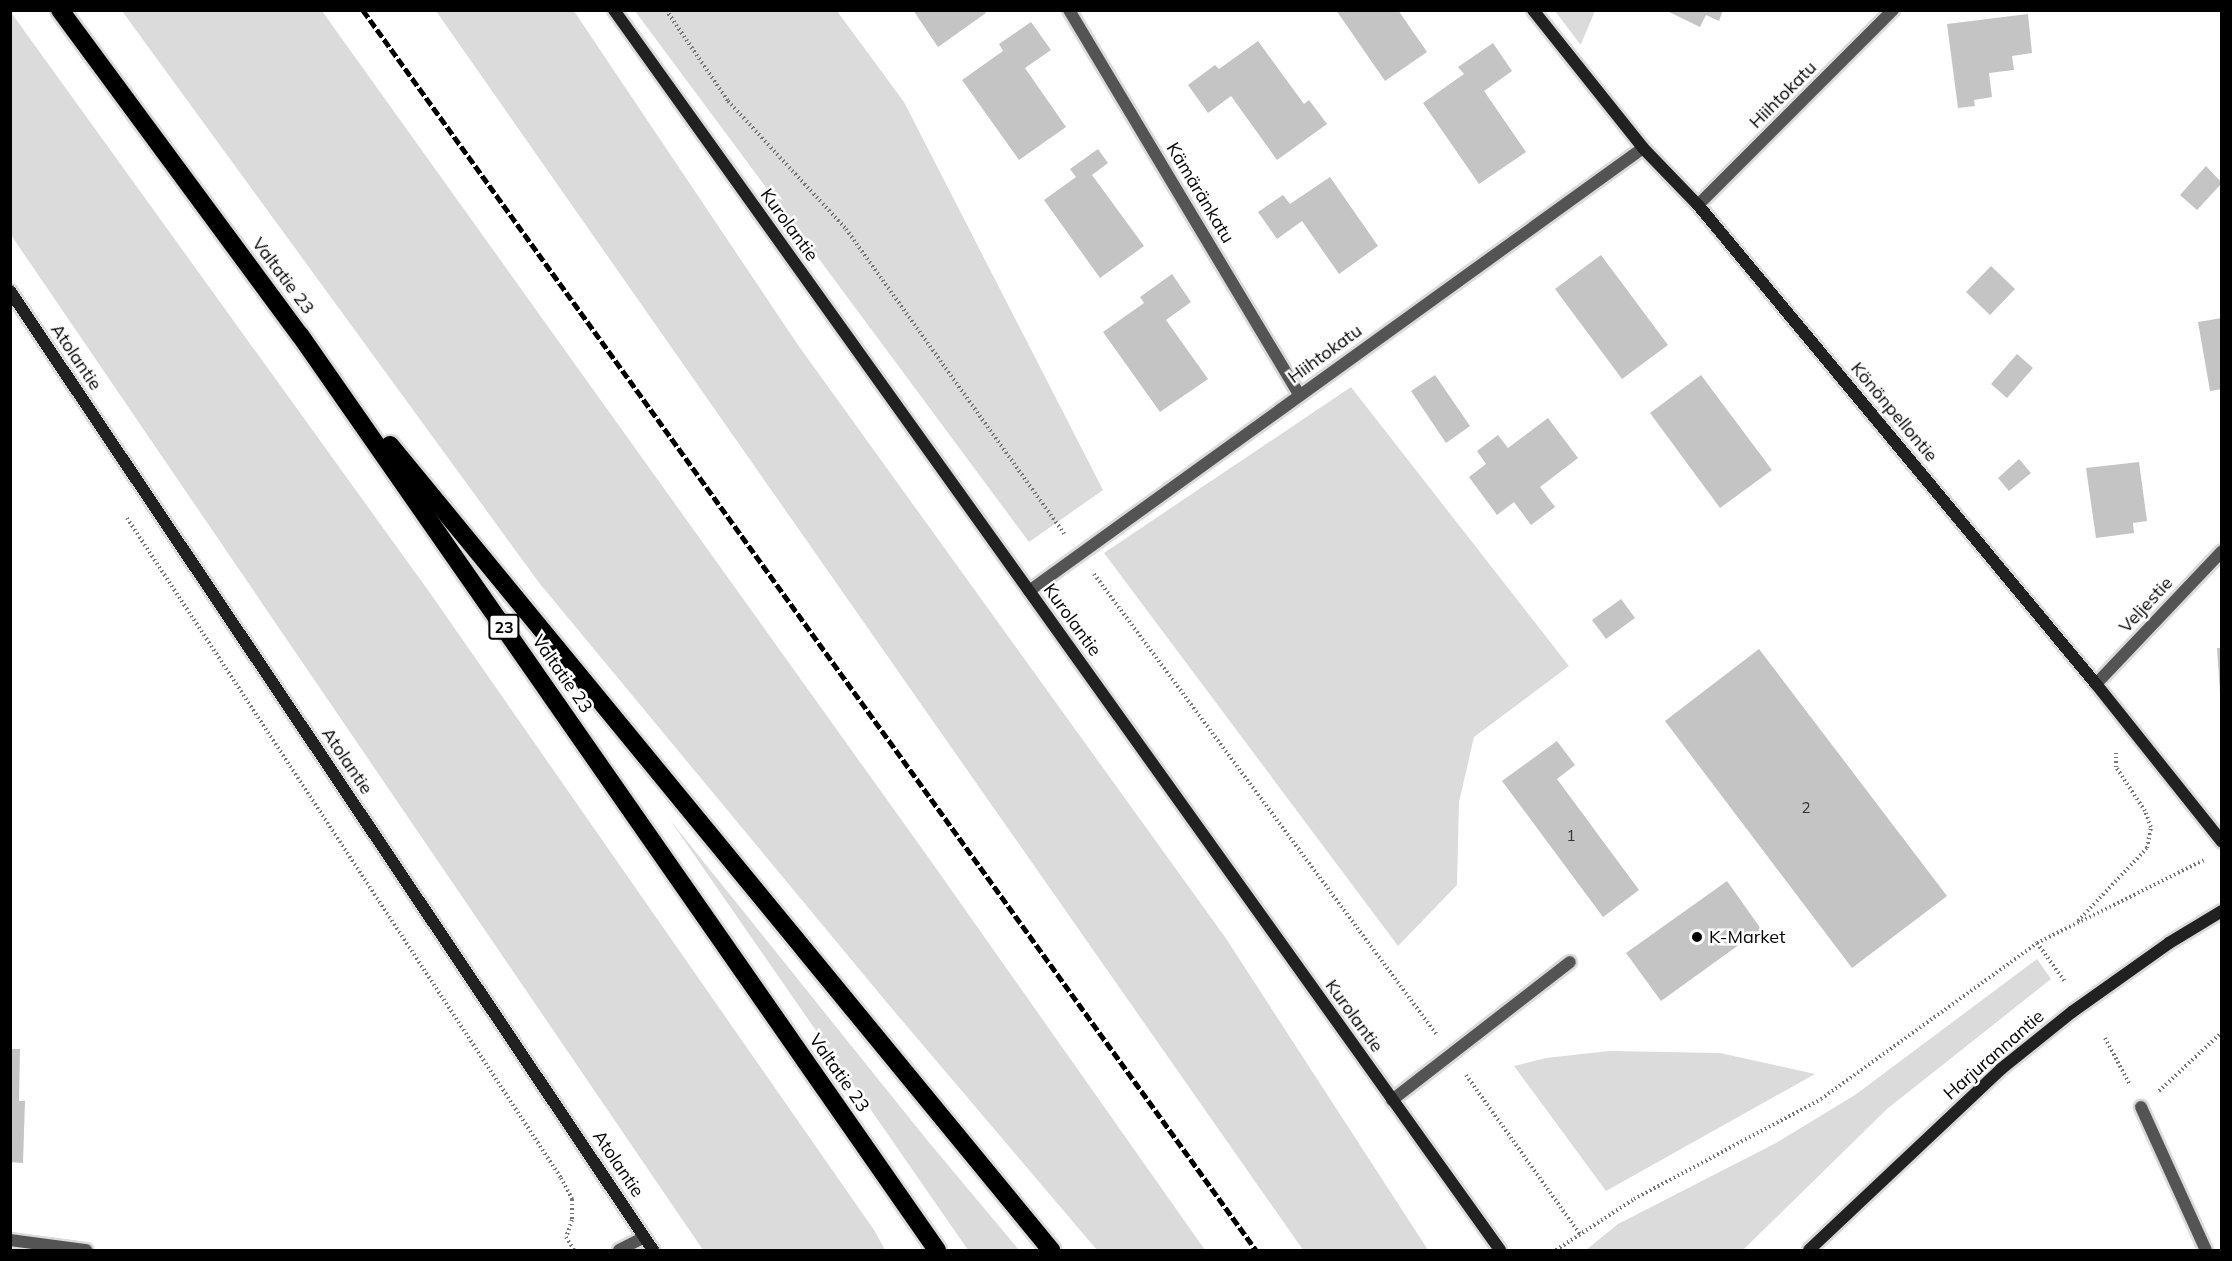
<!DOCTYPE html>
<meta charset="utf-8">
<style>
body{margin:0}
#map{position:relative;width:2232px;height:1261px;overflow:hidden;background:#fff;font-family:Mulish,sans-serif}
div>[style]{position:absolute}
.green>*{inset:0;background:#dbdbdb}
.building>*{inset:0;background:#c4c4c4}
.path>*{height:4px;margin-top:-2px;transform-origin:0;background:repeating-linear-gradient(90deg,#767676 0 1.5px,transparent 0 4.5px)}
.roads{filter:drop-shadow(2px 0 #dbdbdb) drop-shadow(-2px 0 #dbdbdb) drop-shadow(0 2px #dbdbdb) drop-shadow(0 -2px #dbdbdb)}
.lane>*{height:12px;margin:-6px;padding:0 6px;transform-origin:6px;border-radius:6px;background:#545454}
.street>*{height:12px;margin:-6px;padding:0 6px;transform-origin:6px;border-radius:6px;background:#545454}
.secondary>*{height:12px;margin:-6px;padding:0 6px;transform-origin:6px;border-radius:6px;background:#212121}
.highway>*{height:18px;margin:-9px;padding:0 9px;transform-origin:9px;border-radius:9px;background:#000}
.rail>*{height:4.5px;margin-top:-2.25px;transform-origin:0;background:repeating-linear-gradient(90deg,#000 0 9px,transparent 0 12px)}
.dots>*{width:16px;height:16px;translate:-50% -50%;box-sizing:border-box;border:3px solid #fff;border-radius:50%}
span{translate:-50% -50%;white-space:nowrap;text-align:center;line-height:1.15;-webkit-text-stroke:5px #fff;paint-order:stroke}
.number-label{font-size:15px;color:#313131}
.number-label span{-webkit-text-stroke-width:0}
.shield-label span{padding:2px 4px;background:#fff;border:2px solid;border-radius:4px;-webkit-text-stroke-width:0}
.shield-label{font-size:16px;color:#000;font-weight:700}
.street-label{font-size:18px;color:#000}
.poi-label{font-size:18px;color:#000}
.left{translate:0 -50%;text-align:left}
.frame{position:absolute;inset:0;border:12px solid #000;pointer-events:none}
</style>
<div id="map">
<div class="green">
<div style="clip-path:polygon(10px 11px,430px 593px,874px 1230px,885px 1250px,703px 1250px,11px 235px)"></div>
<div style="clip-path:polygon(122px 11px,322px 11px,933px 864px,1205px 1250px,1097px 1250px,888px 1004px,540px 584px)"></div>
<div style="clip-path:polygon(436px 11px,574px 11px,798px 345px,1225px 937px,1428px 1250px,1303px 1250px)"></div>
<div style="clip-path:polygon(635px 11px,837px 11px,904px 102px,1103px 490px,1029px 542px)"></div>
<div style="clip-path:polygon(1555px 11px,1595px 11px,1581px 44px,1580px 44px)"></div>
<div style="clip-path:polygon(1351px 387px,1569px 666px,1474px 737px,1459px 802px,1457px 885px,1398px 946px,1104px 553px)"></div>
<div style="clip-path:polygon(670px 820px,927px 1140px,1019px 1250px,968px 1250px)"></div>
<div style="clip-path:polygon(2037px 959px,2051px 979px,1887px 1109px,1743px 1250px,1586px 1250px,1618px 1224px,1776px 1143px,1855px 1095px)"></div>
<div style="clip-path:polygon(1609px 1051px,1720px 1053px,1815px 1074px,1606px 1191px,1514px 1066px,1546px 1058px)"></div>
</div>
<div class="building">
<div style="clip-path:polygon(913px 10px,984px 10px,986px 13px,938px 47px)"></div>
<div style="clip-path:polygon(1336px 10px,1398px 10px,1427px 52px,1385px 81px)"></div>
<div style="clip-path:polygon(1665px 10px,1723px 10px,1719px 21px,1706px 15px,1700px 27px)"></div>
<div style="clip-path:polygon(2028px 14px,2032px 53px,2012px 56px,2014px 70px,1989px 73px,1992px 97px,1974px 100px,1975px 106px,1958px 108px,1947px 24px)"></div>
<div style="clip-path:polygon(1031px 22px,1051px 50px,1025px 68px,1066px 127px,1019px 160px,962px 80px,1003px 51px,999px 44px)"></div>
<div style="clip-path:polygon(1258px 41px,1304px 104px,1309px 100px,1327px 124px,1277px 160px,1231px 96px,1208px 113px,1188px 85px,1215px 65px,1219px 69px)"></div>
<div style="clip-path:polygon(1493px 43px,1512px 71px,1484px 91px,1526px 152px,1479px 184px,1423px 103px,1464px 74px,1458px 67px)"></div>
<div style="clip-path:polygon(1098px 149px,1108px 163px,1092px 175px,1144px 246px,1100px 278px,1044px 200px,1076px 177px,1070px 169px)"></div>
<div style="clip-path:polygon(2206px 166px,2222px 183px,2197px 210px,2180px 195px)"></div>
<div style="clip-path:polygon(1330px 177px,1378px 246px,1339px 274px,1302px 221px,1277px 239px,1258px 212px,1283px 195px,1290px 204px)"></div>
<div style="clip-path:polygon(1601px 255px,1668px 345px,1622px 379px,1555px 289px)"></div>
<div style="clip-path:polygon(1991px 266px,2015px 289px,1990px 315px,1966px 292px)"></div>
<div style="clip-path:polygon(1172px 274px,1191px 302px,1166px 320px,1208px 379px,1160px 412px,1103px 332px,1144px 303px,1140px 297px)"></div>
<div style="clip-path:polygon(2222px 318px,2222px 389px,2210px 391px,2198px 322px)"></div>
<div style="clip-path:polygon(2017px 354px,2033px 368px,2007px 398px,1991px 384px)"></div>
<div style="clip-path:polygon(1435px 375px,1470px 426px,1446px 443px,1411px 391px)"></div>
<div style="clip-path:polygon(1701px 375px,1772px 470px,1720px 508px,1650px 413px)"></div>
<div style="clip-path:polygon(1548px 418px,1578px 458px,1540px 487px,1555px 507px,1531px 525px,1514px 502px,1497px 515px,1469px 477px,1486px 464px,1477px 451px,1498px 435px,1508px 448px)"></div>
<div style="clip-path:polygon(2019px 459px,2031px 473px,2009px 491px,1998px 478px)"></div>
<div style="clip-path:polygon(2139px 462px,2147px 521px,2133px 523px,2134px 533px,2096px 538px,2086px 468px)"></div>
<div style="clip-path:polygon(1621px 599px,1635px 618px,1606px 639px,1592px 620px)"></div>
<div style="clip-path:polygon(2217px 648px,2222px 648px,2222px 693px,2220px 693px)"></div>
<div style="clip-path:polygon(1759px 649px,1947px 896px,1852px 968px,1665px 721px)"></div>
<div style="clip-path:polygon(1557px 741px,1575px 765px,1557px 779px,1639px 890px,1603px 917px,1502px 781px)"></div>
<div style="clip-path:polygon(1727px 881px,1761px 929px,1661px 1001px,1626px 953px)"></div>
<div style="clip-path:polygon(10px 1049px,20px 1049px,19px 1101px,25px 1101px,23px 1163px,10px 1162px)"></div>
</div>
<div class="path">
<div style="left:666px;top:10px;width:110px;rotate:55.7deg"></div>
<div style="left:728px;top:101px;width:174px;rotate:47.3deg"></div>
<div style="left:846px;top:229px;width:375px;rotate:54.4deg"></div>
<div style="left:127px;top:518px;width:790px;rotate:56.67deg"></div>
<div style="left:561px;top:1178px;width:24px;rotate:62deg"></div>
<div style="left:572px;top:1199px;width:21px;rotate:90deg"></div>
<div style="left:572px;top:1220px;width:18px;rotate:109deg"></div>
<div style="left:566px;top:1237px;width:15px;rotate:58deg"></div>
<div style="left:1094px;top:574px;width:575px;rotate:53.35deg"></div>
<div style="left:2078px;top:921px;width:100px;rotate:-46.6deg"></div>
<div style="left:2147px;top:848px;width:21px;rotate:-79deg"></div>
<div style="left:2151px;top:827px;width:17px;rotate:-111deg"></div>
<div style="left:2145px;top:811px;width:53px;rotate:-123.4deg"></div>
<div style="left:2116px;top:767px;width:14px;rotate:-90deg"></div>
<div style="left:2037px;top:943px;width:49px;rotate:54.1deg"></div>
<div style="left:2105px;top:1038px;width:53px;rotate:62deg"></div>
<div style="left:1466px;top:1075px;width:196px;rotate:54.4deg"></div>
<div style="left:2159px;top:1091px;width:86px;rotate:-43.1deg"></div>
<div style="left:1556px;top:1250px;width:93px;rotate:-33.2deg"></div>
<div style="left:1634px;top:1199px;width:212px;rotate:-28.1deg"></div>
<div style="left:1821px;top:1099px;width:266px;rotate:-35.8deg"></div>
<div style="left:2037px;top:943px;width:186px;rotate:-26.4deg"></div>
</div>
<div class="roads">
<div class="lane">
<div style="left:1392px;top:1100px;width:225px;rotate:-37.8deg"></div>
</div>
<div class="street">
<div style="left:1069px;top:10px;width:448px;rotate:59.1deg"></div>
<div style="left:1698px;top:205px;width:276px;rotate:-45deg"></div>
<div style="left:1029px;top:591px;width:757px;rotate:-35.81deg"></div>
<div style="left:2096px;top:684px;width:183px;rotate:-46.5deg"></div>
<div style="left:2141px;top:1107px;width:157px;rotate:65.6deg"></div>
<div style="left:10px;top:1240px;width:77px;rotate:7.5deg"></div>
<div style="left:619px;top:1250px;width:28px;rotate:-27deg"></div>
</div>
<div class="secondary">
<div style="left:614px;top:10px;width:1524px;rotate:54.45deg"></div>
<div style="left:1533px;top:10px;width:176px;rotate:51.4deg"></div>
<div style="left:1643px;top:148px;width:79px;rotate:46deg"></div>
<div style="left:1698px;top:205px;width:623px;rotate:50.28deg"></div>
<div style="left:2096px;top:684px;width:202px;rotate:51.4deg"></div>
<div style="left:10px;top:291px;width:1155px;rotate:56.16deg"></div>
<div style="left:1809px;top:1250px;width:264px;rotate:-43.3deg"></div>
<div style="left:2001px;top:1069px;width:91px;rotate:-38.8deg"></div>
<div style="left:2072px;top:1012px;width:119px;rotate:-35.4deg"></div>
<div style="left:2169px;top:943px;width:62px;rotate:-31.1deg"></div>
</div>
<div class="highway">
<div style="left:60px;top:10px;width:404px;rotate:53.6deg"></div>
<div style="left:300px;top:335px;width:1115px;rotate:55.16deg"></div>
<div style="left:390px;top:445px;width:1042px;rotate:50.61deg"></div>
</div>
</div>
<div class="rail">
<div style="left:363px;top:10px;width:1528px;rotate:54.24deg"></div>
</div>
<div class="dots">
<div style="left:1697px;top:937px;background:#000"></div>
</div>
<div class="number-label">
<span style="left:1806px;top:808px">2</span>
<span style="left:1571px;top:836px">1</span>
</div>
<div class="shield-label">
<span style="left:504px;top:627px">23</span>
</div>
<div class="street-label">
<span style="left:1783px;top:95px;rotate:-45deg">Hiihtokatu</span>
<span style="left:1200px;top:193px;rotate:59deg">Kämäränkatu</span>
<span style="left:789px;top:225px;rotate:54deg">Kurolantie</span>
<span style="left:283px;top:276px;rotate:53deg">Valtatie 23</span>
<span style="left:1325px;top:354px;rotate:-36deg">Hiihtokatu</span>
<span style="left:76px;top:357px;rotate:56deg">Atolantie</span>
<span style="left:1894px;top:412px;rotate:50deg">Könönpellontie</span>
<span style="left:2146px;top:605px;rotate:-47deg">Veljestie</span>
<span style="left:1072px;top:620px;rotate:54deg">Kurolantie</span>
<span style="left:562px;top:674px;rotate:55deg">Valtatie 23</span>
<span style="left:347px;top:761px;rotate:56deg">Atolantie</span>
<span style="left:1354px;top:1016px;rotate:54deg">Kurolantie</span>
<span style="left:1994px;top:1055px;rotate:-41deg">Harjurannantie</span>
<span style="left:839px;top:1073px;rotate:55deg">Valtatie 23</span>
<span style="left:618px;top:1164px;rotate:56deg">Atolantie</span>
</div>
<div class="poi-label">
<span class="left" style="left:1709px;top:937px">K-Market</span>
</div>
<div class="frame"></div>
</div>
